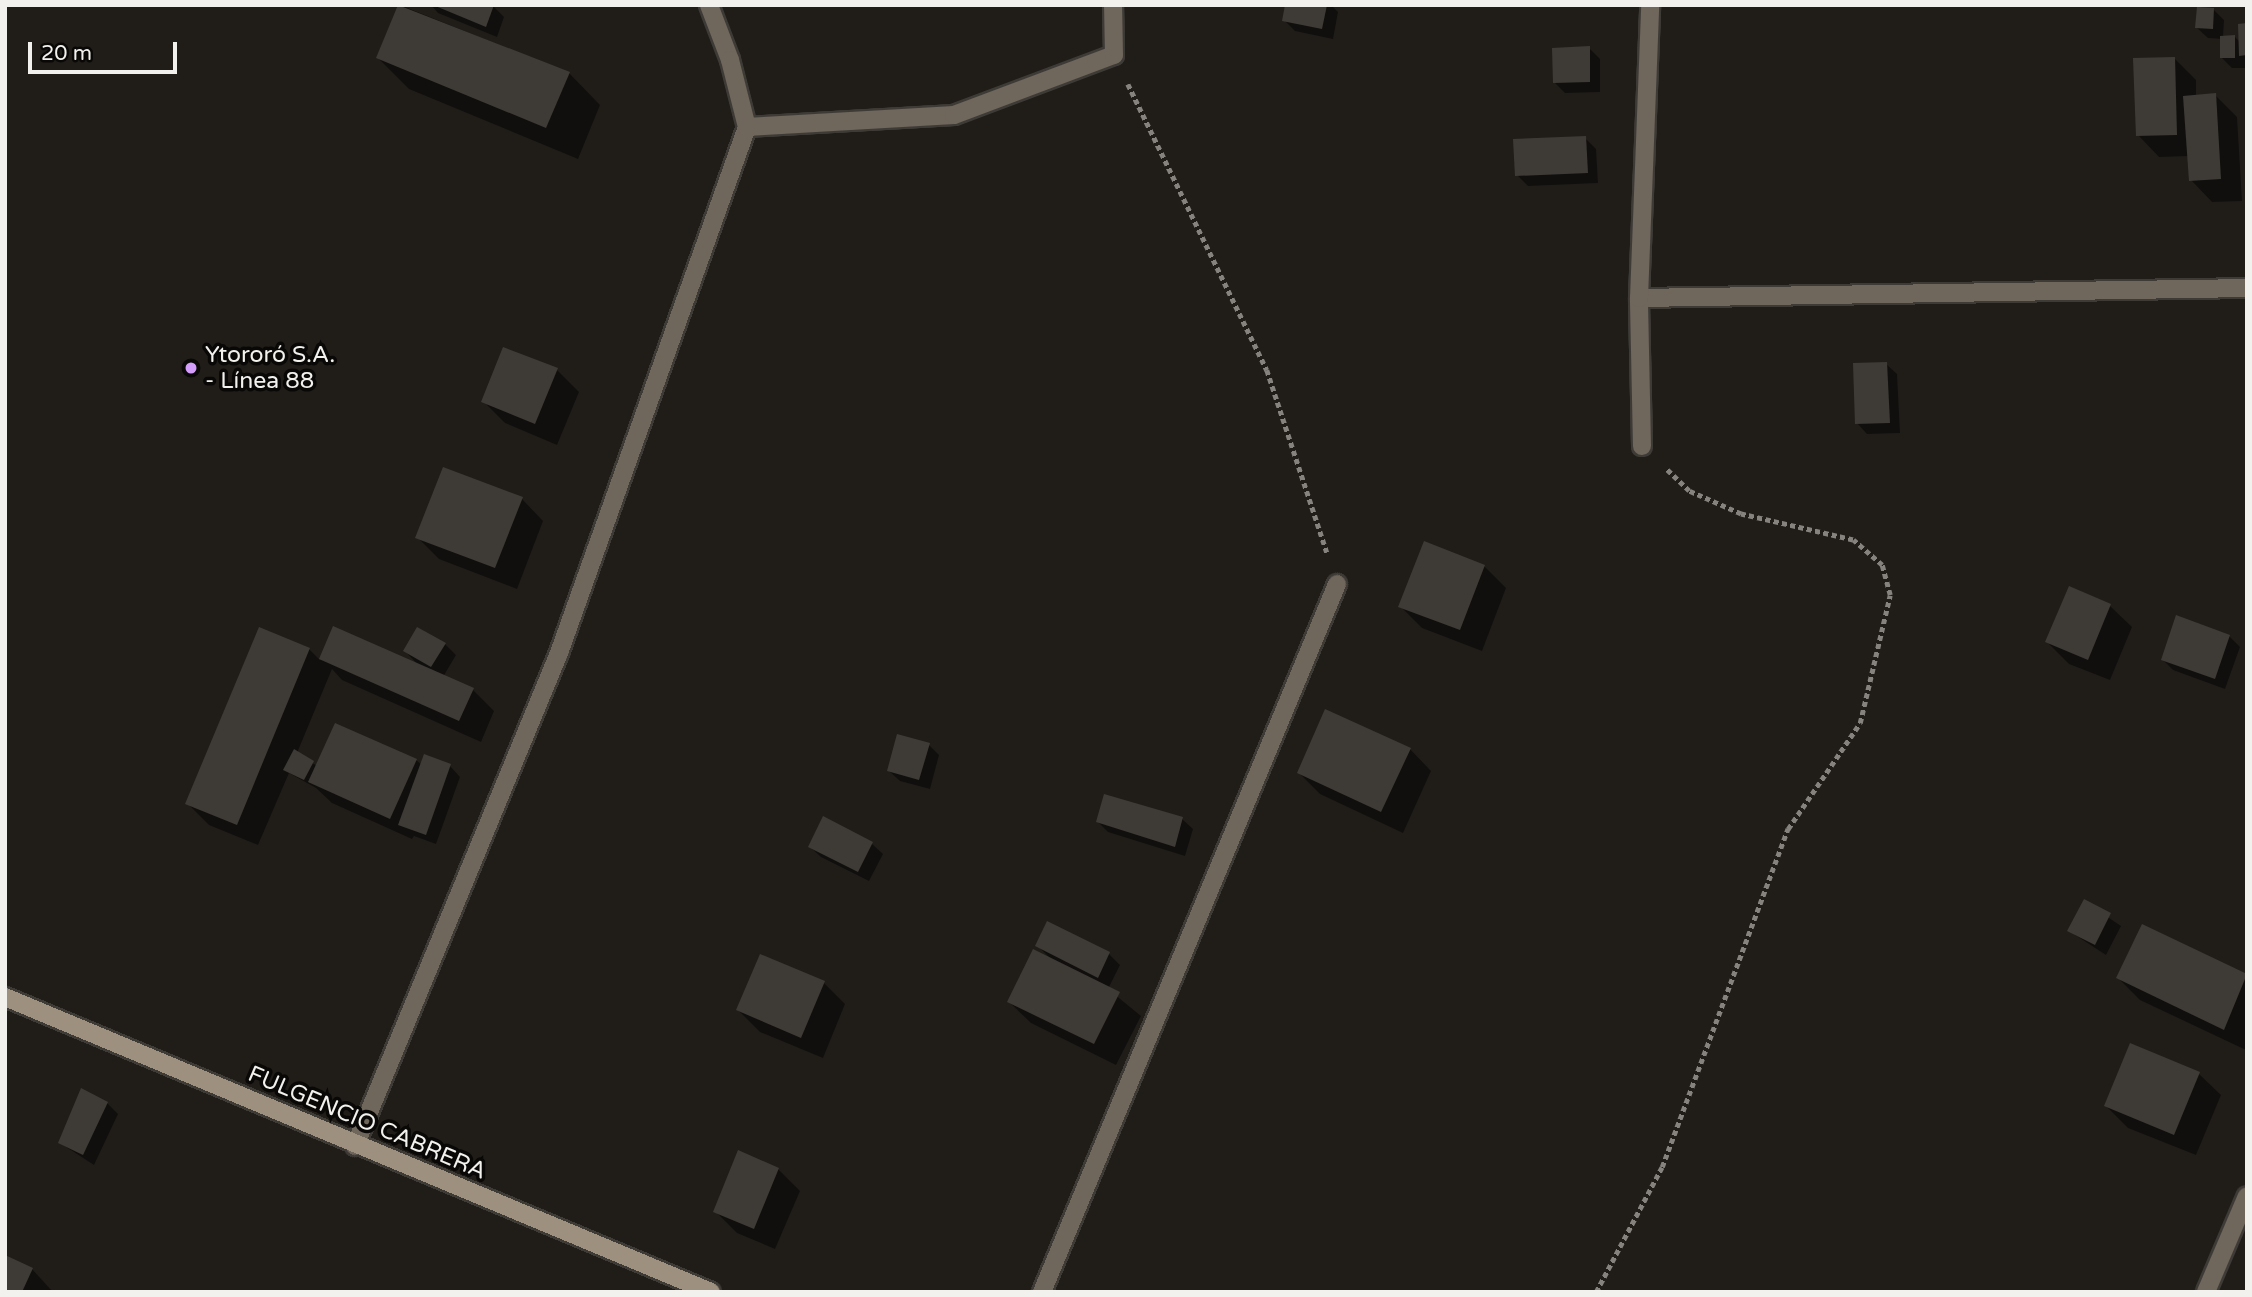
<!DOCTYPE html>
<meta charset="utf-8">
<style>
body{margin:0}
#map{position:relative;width:2252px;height:1297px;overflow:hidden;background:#201d19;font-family:"Varela Round",sans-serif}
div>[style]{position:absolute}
.shadow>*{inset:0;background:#0007}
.building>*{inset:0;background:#3e3b36}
.path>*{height:4.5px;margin-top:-2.25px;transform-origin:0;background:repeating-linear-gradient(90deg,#86837f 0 5px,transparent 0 8.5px)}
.roads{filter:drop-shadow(2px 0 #3e3b37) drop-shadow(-2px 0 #3e3b37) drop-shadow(0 2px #3e3b37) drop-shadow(0 -2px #3e3b37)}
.street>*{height:18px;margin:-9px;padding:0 9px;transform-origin:9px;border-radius:9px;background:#6f665c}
.secondary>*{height:18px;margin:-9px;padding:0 9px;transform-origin:9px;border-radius:9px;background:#9e907f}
.dots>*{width:19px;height:19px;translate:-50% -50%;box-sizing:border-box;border:4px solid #090806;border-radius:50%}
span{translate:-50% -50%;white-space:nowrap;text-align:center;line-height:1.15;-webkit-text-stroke:7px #090806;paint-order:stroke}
.poi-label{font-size:23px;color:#f3f1ee}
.left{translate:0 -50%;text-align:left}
.street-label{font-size:23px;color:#f3f1ee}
.frame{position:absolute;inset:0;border:7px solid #f3f1ee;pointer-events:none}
.scale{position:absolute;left:28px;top:42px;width:149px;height:32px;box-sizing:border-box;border:4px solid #f3f1ee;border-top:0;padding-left:9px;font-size:21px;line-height:24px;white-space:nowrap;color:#f3f1ee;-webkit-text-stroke:5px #090806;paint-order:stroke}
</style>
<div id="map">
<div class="shadow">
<div style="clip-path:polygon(400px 5px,569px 73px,600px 105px,578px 159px,409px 89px,378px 58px)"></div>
<div style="clip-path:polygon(431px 5px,492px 5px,504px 17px,497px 37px,438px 13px)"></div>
<div style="clip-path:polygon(1287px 5px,1331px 5px,1338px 12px,1333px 39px,1295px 31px,1284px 20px)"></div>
<div style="clip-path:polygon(2213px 9px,2224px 20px,2223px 37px,2235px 37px,2240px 42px,2247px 25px,2245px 68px,2232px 68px,2221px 57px,2222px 39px,2208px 38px,2197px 28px)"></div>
<div style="clip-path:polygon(1589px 48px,1600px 59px,1600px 92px,1565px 93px,1554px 82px)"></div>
<div style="clip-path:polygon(2174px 58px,2196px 80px,2196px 96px,2215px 95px,2237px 117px,2242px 201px,2212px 202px,2191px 180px,2189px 156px,2159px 157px,2138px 135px)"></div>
<div style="clip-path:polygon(1585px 138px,1596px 149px,1598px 183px,1528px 186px,1517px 175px)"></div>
<div style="clip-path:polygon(1886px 364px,1897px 374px,1900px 433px,1867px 434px,1857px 423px)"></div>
<div style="clip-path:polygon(557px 370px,579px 392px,557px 445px,505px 423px,483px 401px)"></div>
<div style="clip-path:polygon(522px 499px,543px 521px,517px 589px,439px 559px,417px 537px)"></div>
<div style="clip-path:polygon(1484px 566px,1506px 588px,1482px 651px,1422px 628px,1400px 606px)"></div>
<div style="clip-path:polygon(2110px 606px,2132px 627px,2110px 680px,2069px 664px,2047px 642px)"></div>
<div style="clip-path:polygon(334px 629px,420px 667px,405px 651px,445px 644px,456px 655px,443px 677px,473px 690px,494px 711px,481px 742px,342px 680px,332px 669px,297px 753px,317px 766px,416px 760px,422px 765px,450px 766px,460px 777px,436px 844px,414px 836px,412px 839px,332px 803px,316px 788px,289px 773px,258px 845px,209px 825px,187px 803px,309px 649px,320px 660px)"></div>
<div style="clip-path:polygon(2229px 636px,2240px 647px,2225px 689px,2173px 670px,2163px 660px)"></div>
<div style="clip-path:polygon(929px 745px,939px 755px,930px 789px,900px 781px,889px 771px)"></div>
<div style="clip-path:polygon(1410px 749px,1431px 771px,1403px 833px,1320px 794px,1299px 773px)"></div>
<div style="clip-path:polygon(824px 819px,872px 844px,883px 854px,869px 881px,821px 857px,810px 847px)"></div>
<div style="clip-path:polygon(1182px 819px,1193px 829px,1185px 856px,1108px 832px,1098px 822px)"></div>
<div style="clip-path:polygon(2084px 901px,2121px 926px,2106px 955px,2069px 931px)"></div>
<div style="clip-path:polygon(2143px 926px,2247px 976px,2246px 1050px,2140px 1000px,2118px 978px)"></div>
<div style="clip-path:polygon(1037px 945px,1109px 954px,1120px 965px,1108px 989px,1141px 1016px,1116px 1065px,1031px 1023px,1009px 1002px,1052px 960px)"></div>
<div style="clip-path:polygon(824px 983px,845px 1004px,823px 1058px,760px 1032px,738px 1010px)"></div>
<div style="clip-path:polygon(2199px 1074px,2221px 1095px,2196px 1155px,2128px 1128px,2106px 1106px)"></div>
<div style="clip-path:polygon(107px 1103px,118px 1114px,94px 1165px,60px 1143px)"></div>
<div style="clip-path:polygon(778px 1169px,800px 1191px,775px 1249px,737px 1233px,715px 1211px)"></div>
<div style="clip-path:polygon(32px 1269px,53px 1292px,5px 1292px)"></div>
</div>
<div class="building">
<div style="clip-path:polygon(398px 5px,570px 72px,546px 128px,376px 58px)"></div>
<div style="clip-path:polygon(433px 5px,494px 5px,486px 27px)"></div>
<div style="clip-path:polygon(1285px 5px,1327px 5px,1322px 29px,1282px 21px)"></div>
<div style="clip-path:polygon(2197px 7px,2214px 8px,2213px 29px,2195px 28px)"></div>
<div style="clip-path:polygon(2247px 23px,2247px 55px,2239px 56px,2238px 24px)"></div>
<div style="clip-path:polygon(2235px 35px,2235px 58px,2220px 58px,2220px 36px)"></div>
<div style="clip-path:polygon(1590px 46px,1590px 82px,1553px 83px,1552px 48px)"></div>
<div style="clip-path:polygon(2175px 57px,2177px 135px,2136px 136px,2133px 58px)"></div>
<div style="clip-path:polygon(2216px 93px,2221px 179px,2189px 181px,2183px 96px)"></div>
<div style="clip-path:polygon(1586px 136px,1588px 173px,1515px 176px,1513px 139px)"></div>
<div style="clip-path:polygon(503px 347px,558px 368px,535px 424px,481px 402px)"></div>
<div style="clip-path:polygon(1887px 362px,1890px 423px,1855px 424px,1853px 363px)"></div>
<div style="clip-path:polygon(443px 467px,523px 497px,495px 568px,415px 538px)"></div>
<div style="clip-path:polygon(1424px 541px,1485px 565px,1460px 630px,1398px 607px)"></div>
<div style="clip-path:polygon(2069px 586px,2111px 604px,2088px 660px,2045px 642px)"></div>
<div style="clip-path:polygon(2176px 615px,2230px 635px,2215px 679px,2161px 660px)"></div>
<div style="clip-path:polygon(333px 626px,474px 688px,459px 721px,319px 659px)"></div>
<div style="clip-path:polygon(259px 627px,310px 648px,237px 825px,185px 804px)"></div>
<div style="clip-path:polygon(417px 627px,446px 643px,431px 667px,403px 651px)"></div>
<div style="clip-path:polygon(1325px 709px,1411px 748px,1381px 812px,1297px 773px)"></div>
<div style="clip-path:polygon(335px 723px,417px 759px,390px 819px,308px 782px)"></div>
<div style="clip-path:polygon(897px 734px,930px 743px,919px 780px,887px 771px)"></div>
<div style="clip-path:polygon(294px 749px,314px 761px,304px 780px,283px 770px)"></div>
<div style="clip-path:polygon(424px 754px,451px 764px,426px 835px,398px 825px)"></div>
<div style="clip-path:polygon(1104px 794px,1183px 817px,1175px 847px,1096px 822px)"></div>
<div style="clip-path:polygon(823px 816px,873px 842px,858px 872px,808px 847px)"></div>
<div style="clip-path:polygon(2084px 899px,2111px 913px,2095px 945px,2067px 931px)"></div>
<div style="clip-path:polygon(1047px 921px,1110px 952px,1098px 978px,1035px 946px)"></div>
<div style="clip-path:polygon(2142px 924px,2247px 974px,2224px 1030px,2116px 978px)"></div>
<div style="clip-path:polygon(1033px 949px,1120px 992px,1094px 1044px,1007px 1002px)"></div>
<div style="clip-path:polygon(760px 954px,825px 981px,801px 1038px,736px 1010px)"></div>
<div style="clip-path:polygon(2130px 1043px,2200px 1072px,2174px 1135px,2104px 1106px)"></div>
<div style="clip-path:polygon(81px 1088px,108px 1102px,83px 1155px,58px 1143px)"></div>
<div style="clip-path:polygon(738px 1150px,779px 1168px,754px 1229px,713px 1212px)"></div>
<div style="clip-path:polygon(5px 1255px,33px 1268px,22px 1292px,5px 1292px)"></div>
</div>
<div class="path">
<div style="left:1128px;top:84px;width:318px;rotate:64.1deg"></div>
<div style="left:1267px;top:370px;width:192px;rotate:71.8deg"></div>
<div style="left:1596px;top:1292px;width:141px;rotate:-62.2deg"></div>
<div style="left:1662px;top:1167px;width:361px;rotate:-69.6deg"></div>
<div style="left:1788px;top:829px;width:128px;rotate:-55.8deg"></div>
<div style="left:1860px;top:723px;width:131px;rotate:-76.8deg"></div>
<div style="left:1890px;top:595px;width:31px;rotate:-105deg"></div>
<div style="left:1882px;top:565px;width:38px;rotate:-139deg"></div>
<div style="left:1853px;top:540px;width:115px;rotate:-166.9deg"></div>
<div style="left:1741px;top:514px;width:57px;rotate:-156.1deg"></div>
<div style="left:1689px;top:491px;width:32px;rotate:-136deg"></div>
</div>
<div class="roads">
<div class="street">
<div style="left:709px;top:5px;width:59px;rotate:69.1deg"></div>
<div style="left:730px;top:60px;width:69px;rotate:75.8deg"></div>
<div style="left:1639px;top:298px;width:608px;rotate:-0.94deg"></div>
<div style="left:1642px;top:446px;width:148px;rotate:-91.2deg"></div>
<div style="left:1639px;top:298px;width:293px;rotate:-87.8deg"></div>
<div style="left:355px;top:1146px;width:534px;rotate:-67.52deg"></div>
<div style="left:559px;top:653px;width:559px;rotate:-70.33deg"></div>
<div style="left:747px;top:127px;width:207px;rotate:-3.3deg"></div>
<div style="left:954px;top:115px;width:171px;rotate:-20.6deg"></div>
<div style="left:1114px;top:55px;width:50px;rotate:-91.1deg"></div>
<div style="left:1042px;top:1292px;width:767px;rotate:-67.38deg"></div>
<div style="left:2206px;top:1292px;width:104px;rotate:-66.9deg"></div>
</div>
<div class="secondary">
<div style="left:5px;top:997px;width:765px;rotate:22.68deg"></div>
</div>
</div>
<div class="dots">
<div style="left:191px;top:368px;background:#d49cfb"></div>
</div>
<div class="poi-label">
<span class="left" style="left:205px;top:368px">Ytororó S.A.<br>- Línea 88</span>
</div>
<div class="street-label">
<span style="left:367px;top:1123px;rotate:23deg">FULGENCIO CABRERA</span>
</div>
<div class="frame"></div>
<div class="scale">20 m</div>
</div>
